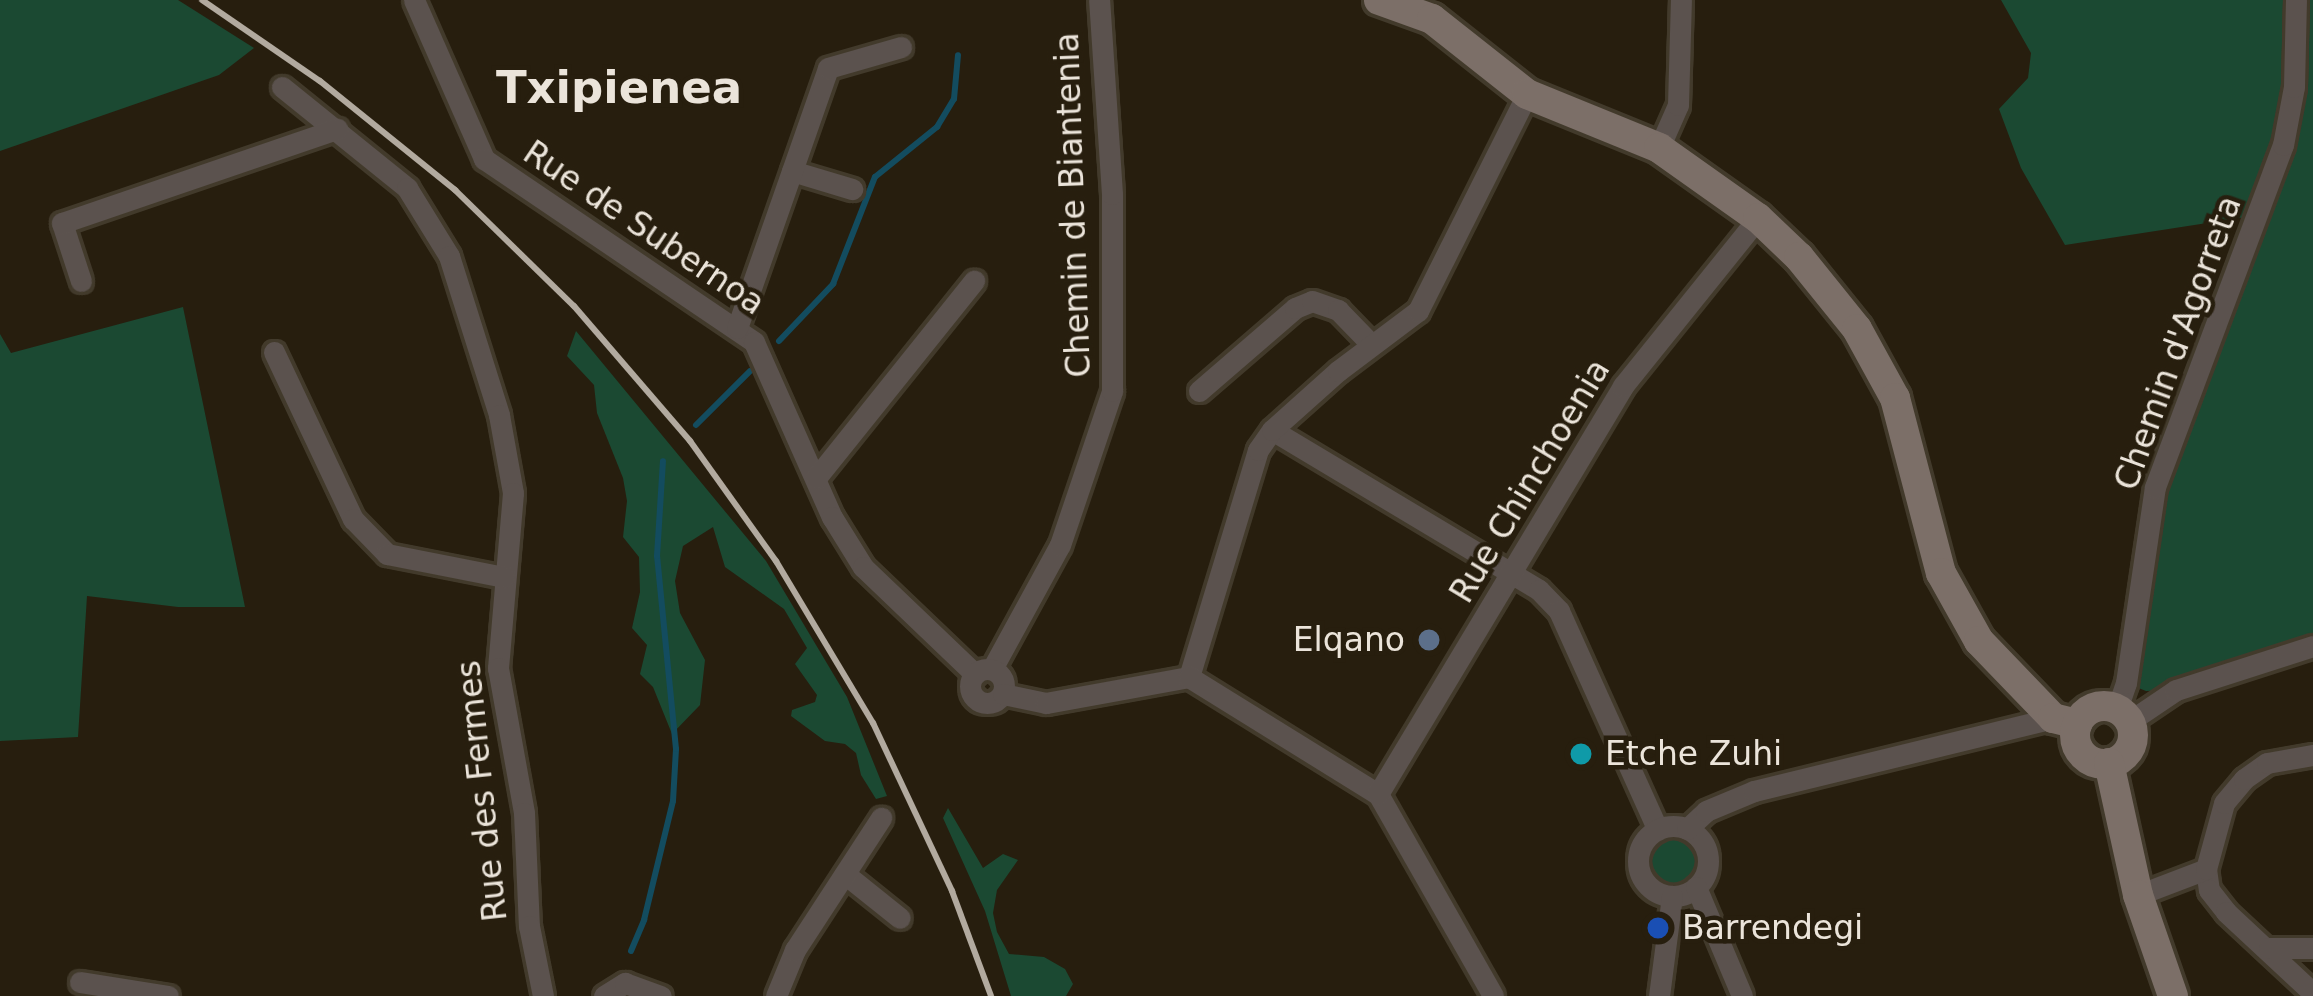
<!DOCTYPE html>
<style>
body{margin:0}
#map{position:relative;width:2313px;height:996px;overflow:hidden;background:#271e0e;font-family:"DejaVu Sans",sans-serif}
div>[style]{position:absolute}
.green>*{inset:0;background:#1b4932}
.round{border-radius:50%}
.stream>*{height:6px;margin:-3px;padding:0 3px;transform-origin:3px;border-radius:3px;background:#134c5f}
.roads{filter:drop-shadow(3px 0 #423a2b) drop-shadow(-3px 0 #423a2b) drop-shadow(0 3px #423a2b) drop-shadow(0 -3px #423a2b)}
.minor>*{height:21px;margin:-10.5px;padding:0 10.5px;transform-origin:10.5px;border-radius:10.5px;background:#5b524e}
.minor>.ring{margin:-10.5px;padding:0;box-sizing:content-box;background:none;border:21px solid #5b524e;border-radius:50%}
.secondary>*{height:30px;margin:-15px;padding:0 15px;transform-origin:15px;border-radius:15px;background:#7c6f68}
.secondary>.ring{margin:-15px;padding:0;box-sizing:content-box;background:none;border:30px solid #7c6f68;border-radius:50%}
.rail>*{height:6px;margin:-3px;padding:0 3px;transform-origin:3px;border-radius:3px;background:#b2aa9f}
.dots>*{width:33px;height:33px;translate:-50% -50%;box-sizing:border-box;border:6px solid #271e0e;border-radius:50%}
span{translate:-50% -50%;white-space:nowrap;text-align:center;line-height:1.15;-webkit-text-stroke:9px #271e0e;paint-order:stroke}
.street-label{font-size:33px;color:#ebe4da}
.poi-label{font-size:33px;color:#ebe4da}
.right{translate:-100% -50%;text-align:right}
.left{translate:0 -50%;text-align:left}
.district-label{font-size:45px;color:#ebe4da;font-weight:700}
</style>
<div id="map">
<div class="green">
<div style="clip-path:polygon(0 0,178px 0,254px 48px,219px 75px,0 151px)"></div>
<div style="clip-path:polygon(2001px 0,2287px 0,2285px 91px,2263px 205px,2283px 145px,2294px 87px,2296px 0,2313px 0,2313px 646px,2294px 656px,2176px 690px,2146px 691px,2126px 683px,2155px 487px,2259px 215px,2065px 245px,2021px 168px,1999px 109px,2028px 78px,2031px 53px)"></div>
<div style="clip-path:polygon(183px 307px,245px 607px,178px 607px,87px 596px,78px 737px,0 741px,0 334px,11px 353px)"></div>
<div style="clip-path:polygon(576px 331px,766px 561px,847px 697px,887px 796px,876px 799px,861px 775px,856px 753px,845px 744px,825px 741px,791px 716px,792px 710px,815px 702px,817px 695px,795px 664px,807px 648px,784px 609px,725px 567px,713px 527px,683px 546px,675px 581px,680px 613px,705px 660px,700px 705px,672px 734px,653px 687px,640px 674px,647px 645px,632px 628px,640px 592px,639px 557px,623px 537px,627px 501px,623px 478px,597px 413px,594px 385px,567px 356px)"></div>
<div style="clip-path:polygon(948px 808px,983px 868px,1003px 854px,1018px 860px,997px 890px,993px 913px,997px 932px,1009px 954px,1044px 957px,1065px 969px,1073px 984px,1066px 996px,1011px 996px,985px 911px,943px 818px)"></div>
<div class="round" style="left:1646px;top:836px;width:50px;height:50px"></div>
</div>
<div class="stream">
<div style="left:779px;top:341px;width:79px;rotate:-46.5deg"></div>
<div style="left:833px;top:284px;width:115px;rotate:-68.6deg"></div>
<div style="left:875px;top:177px;width:80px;rotate:-38.9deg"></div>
<div style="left:937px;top:127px;width:33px;rotate:-59deg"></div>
<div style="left:954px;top:99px;width:44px;rotate:-84.8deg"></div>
<div style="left:696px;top:425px;width:76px;rotate:-45deg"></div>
<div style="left:631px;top:951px;width:34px;rotate:-67deg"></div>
<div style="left:644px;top:920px;width:122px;rotate:-76.3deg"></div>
<div style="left:673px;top:801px;width:52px;rotate:-86.7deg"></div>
<div style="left:676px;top:749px;width:194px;rotate:-95.6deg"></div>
<div style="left:657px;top:556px;width:95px;rotate:-86.4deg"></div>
</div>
<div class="roads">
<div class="minor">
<div style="left:414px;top:0;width:174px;rotate:66.2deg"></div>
<div style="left:484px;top:159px;width:326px;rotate:34.1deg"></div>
<div style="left:754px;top:342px;width:192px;rotate:66deg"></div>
<div style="left:832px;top:517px;width:59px;rotate:58.2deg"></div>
<div style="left:863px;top:567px;width:155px;rotate:43.7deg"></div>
<div style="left:282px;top:87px;width:161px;rotate:38.9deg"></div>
<div style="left:407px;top:188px;width:80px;rotate:58.3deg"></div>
<div style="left:449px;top:256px;width:167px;rotate:72.5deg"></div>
<div style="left:499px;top:415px;width:79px;rotate:79.8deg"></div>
<div style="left:513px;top:493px;width:176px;rotate:94.9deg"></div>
<div style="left:498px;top:668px;width:147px;rotate:79.8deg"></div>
<div style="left:524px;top:813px;width:113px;rotate:87.5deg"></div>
<div style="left:529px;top:926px;width:71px;rotate:78.7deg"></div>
<div style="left:1659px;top:148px;width:47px;rotate:-66.2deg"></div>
<div style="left:1678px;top:105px;width:105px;rotate:-88.4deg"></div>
<div style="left:792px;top:171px;width:63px;rotate:16.7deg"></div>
<div style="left:81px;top:281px;width:61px;rotate:-108.1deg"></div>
<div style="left:62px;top:223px;width:291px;rotate:-18.9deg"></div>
<div style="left:737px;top:328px;width:275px;rotate:-70.7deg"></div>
<div style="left:828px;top:68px;width:76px;rotate:-16deg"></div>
<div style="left:274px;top:352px;width:185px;rotate:64.7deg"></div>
<div style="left:353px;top:519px;width:49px;rotate:45.8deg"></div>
<div style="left:387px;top:554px;width:119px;rotate:11.1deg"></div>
<div style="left:1199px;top:391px;width:127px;rotate:-40.8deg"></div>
<div style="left:1295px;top:308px;width:18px;rotate:-22deg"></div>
<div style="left:1312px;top:301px;width:28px;rotate:19deg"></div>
<div style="left:1338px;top:310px;width:47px;rotate:45.9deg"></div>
<div style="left:1272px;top:430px;width:311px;rotate:30.9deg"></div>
<div style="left:1539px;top:590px;width:29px;rotate:46deg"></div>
<div style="left:1559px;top:611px;width:240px;rotate:65.7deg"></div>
<div style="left:816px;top:478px;width:253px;rotate:-51.3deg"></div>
<div style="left:992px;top:669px;width:141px;rotate:-61.3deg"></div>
<div style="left:1060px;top:545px;width:163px;rotate:-71.3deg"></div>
<div style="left:1112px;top:391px;width:197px;rotate:-90deg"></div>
<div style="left:1112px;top:194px;width:194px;rotate:-93.8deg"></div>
<div class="ring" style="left:970px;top:669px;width:13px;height:13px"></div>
<div style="left:1189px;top:677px;width:237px;rotate:-73.1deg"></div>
<div style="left:1258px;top:450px;width:24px;rotate:-55deg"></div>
<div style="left:1272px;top:430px;width:89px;rotate:-41.8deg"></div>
<div style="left:1338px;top:371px;width:100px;rotate:-36.9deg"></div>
<div style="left:1418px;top:311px;width:243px;rotate:-63.3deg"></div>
<div style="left:1003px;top:694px;width:44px;rotate:11.8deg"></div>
<div style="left:1046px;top:703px;width:145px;rotate:-10.3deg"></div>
<div style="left:1189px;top:677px;width:222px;rotate:31.8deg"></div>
<div style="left:1378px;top:794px;width:232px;rotate:60.3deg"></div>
<div style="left:2117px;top:709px;width:28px;rotate:-71deg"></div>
<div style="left:2126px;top:683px;width:198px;rotate:-81.6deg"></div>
<div style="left:2155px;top:487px;width:365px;rotate:-69.5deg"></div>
<div style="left:2283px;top:145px;width:59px;rotate:-79.3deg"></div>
<div style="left:2294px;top:87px;width:87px;rotate:-88.7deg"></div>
<div style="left:2130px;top:721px;width:55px;rotate:-34deg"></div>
<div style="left:2176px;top:690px;width:144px;rotate:-17.8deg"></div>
<div style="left:1378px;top:794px;width:476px;rotate:-59deg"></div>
<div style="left:1623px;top:386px;width:216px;rotate:-51.2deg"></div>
<div class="ring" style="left:1638px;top:826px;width:49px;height:49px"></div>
<div style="left:1687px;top:829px;width:26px;rotate:-43deg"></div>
<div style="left:1706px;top:811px;width:52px;rotate:-22.6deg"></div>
<div style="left:1754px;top:791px;width:308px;rotate:-13.7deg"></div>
<div style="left:2206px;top:869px;width:21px;rotate:82deg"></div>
<div style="left:2209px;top:890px;width:28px;rotate:52deg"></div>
<div style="left:2226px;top:912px;width:119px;rotate:43deg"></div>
<div style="left:845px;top:874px;width:70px;rotate:38.7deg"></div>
<div style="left:1696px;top:887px;width:118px;rotate:67.1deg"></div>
<div style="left:2138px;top:895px;width:73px;rotate:-20.9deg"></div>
<div style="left:2206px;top:869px;width:68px;rotate:-74.7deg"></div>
<div style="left:2224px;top:803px;width:31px;rotate:-50deg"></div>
<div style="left:2244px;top:779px;width:28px;rotate:-35deg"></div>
<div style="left:2267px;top:763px;width:47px;rotate:-9.9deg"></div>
<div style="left:2269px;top:948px;width:44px"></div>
<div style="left:80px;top:982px;width:89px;rotate:9deg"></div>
<div style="left:604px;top:996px;width:25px;rotate:-32deg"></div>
<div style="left:625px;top:983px;width:38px;rotate:20deg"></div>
<div style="left:776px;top:996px;width:50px;rotate:-67.6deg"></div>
<div style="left:795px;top:950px;width:158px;rotate:-56.9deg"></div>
<div style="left:1659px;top:996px;width:101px;rotate:-82.6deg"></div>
</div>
<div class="secondary">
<div style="left:1379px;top:0;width:56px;rotate:19.7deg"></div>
<div style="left:1432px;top:19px;width:121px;rotate:38.3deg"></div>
<div style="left:1527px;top:94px;width:143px;rotate:22.2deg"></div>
<div style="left:1659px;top:148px;width:121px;rotate:35.3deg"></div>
<div style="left:1758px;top:218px;width:57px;rotate:43.6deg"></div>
<div style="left:1799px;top:257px;width:92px;rotate:51.1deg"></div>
<div style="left:1857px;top:329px;width:79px;rotate:61.2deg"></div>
<div style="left:1895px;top:398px;width:181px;rotate:75.3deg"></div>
<div style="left:1941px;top:573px;width:78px;rotate:60.8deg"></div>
<div style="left:1979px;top:641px;width:107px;rotate:46.1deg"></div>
<div style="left:2053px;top:718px;width:25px;rotate:14deg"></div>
<div class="ring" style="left:2075px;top:706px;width:28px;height:28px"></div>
<div style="left:2109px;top:763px;width:135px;rotate:77.6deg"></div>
<div style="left:2138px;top:895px;width:107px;rotate:70.9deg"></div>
</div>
</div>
<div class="rail">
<div style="left:202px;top:0;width:143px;rotate:34.5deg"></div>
<div style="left:320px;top:81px;width:174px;rotate:38.9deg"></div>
<div style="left:455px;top:190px;width:166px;rotate:44.3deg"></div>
<div style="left:574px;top:306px;width:178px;rotate:49.3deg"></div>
<div style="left:690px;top:441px;width:148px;rotate:54.4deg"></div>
<div style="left:776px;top:561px;width:189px;rotate:59.1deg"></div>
<div style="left:873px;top:723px;width:186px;rotate:64.8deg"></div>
<div style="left:952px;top:891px;width:112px;rotate:69.6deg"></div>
</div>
<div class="dots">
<div style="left:1429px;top:640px;background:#5c6f8a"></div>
<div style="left:1581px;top:754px;background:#0f9aa8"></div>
<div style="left:1658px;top:928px;background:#1a4fb4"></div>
</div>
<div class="street-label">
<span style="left:1073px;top:205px;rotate:-92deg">Chemin de Biantenia</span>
<span style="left:644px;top:228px;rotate:34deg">Rue de Subernoa</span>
<span style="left:2178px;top:343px;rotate:-70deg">Chemin d'Agorreta</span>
<span style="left:1530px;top:481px;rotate:-59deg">Rue Chinchoenia</span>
<span style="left:482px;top:791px;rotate:-96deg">Rue des Fermes</span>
</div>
<div class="poi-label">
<span class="right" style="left:1405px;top:640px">Elqano</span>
<span class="left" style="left:1605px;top:754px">Etche Zuhi</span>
<span class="left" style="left:1682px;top:928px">Barrendegi</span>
</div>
<div class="district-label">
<span style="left:619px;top:88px">Txipienea</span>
</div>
</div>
